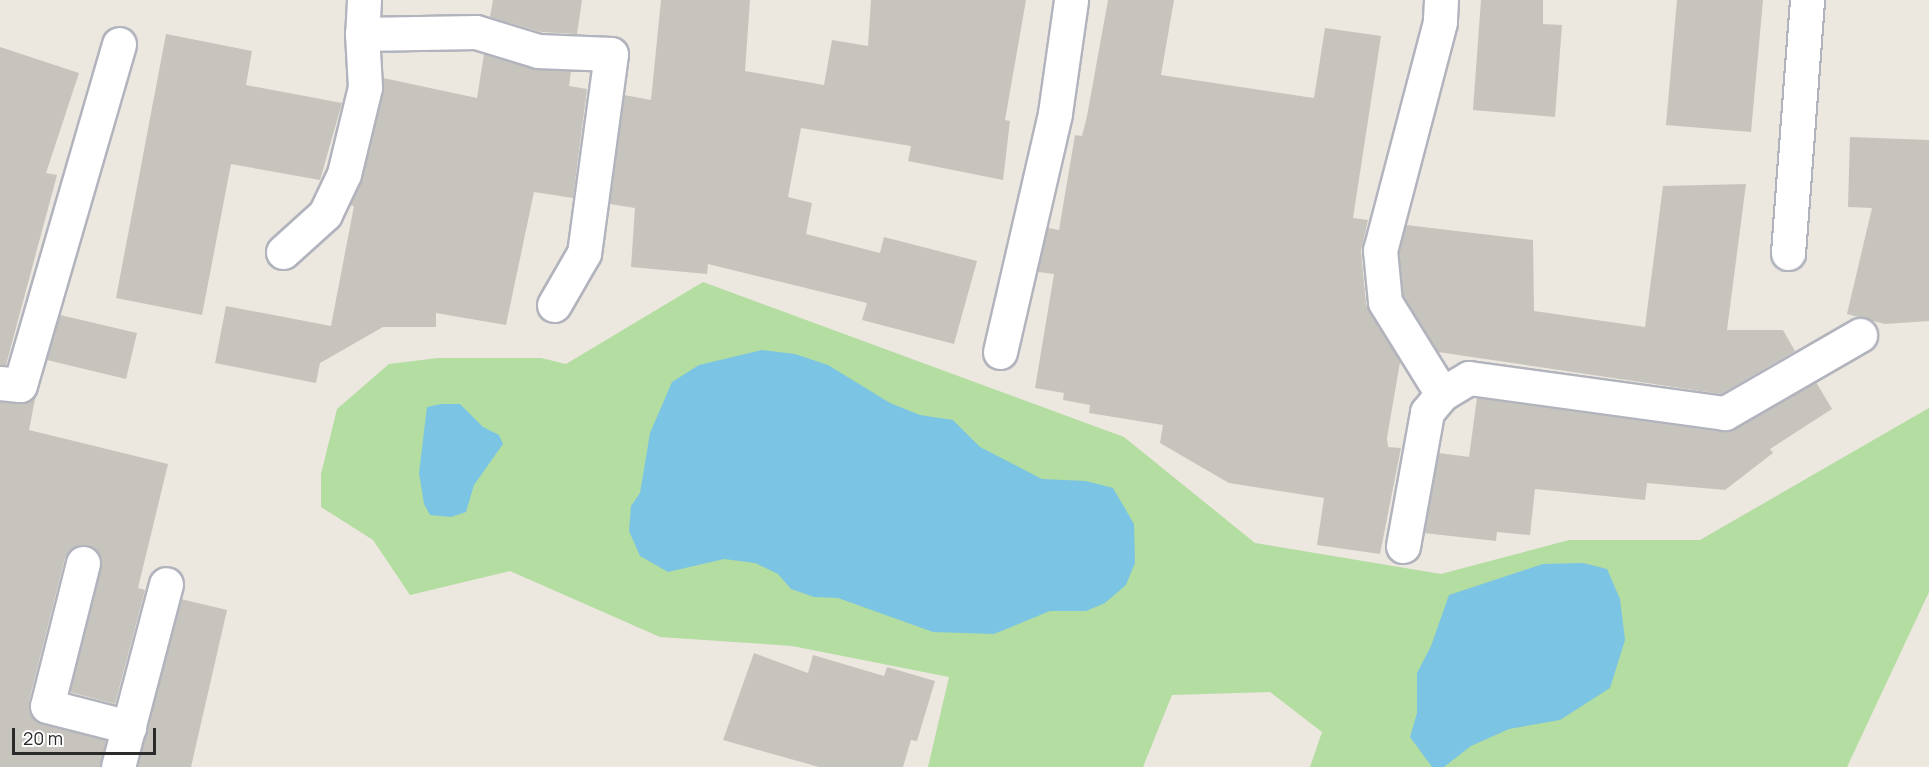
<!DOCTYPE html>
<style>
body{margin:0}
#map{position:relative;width:1929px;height:767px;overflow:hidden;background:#ece7df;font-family:Manrope,sans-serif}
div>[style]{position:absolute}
.green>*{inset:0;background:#b3dda1}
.water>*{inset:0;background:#7cc4e3}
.building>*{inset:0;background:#c7c4be}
.roads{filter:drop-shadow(2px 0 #b2b4bd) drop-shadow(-2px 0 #b2b4bd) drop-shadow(0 2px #b2b4bd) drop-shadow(0 -2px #b2b4bd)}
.minor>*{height:33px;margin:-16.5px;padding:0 16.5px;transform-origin:16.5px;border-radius:16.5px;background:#fff}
span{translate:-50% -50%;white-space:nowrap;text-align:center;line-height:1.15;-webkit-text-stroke:6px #fff;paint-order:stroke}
.scale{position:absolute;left:12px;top:728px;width:144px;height:27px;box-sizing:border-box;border:3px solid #2b2b2b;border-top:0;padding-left:8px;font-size:18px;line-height:21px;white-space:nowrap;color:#2b2b2b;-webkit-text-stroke:4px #fff;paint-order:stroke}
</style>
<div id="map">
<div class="green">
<div style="clip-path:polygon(703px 282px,1124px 437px,1255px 543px,1441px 574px,1569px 540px,1700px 540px,1929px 408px,1929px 592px,1847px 767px,1310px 767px,1322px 732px,1270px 692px,1172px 695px,1143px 767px,928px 767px,949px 677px,792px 646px,660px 637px,510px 571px,410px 595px,373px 540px,321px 507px,321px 474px,337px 409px,389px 364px,438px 358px,541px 358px,566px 364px)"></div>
</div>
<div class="water">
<div style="clip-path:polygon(762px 350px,795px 354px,828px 365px,890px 403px,920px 415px,953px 420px,980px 447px,1042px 479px,1086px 481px,1113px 488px,1134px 524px,1135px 563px,1126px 585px,1105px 603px,1086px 611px,1050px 611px,994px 634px,933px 632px,838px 598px,814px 597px,791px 589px,778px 574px,755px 563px,724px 559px,668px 572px,640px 556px,629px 531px,631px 506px,640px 493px,650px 433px,672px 382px,699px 365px)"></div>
<div style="clip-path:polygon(441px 404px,460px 404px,483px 427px,499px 435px,503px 444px,474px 485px,466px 512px,451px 517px,430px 515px,424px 504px,419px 473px,427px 407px)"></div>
<div style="clip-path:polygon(1583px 563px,1607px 569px,1620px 599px,1625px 640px,1610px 688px,1560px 720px,1509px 729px,1471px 746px,1444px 767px,1432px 767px,1410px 737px,1417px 713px,1417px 673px,1431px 646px,1449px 595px,1543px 564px)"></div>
</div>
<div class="building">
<div style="clip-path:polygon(493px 0,582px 0,577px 34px,541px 32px,490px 17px)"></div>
<div style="clip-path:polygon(661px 0,750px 0,745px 71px,824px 85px,832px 40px,868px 46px,871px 0,1026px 0,1005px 120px,1010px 121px,1003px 180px,908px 161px,911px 146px,801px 128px,788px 197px,812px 203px,806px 234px,880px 253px,884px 237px,977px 261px,954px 344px,862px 320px,867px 303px,708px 264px,707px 274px,631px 267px,635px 208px,610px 204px,624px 95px,651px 100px)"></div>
<div style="clip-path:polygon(1108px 0,1174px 0,1161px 75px,1314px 98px,1325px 28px,1381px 36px,1353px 218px,1368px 220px,1361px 251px,1366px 304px,1400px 362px,1387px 438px,1388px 447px,1401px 448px,1380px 554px,1317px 545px,1324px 498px,1229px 483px,1160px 443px,1163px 425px,1089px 413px,1090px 405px,1063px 400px,1064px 393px,1035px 388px,1054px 274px,1038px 272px,1048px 228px,1059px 230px,1075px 135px,1082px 136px,1087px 116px)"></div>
<div style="clip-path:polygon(1481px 0,1543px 0,1543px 24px,1562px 25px,1555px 117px,1473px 110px)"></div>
<div style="clip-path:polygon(1677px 0,1763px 0,1751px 132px,1666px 125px)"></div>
<div style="clip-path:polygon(166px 34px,252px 51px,246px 85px,342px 103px,320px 180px,231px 164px,202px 315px,116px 298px)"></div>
<div style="clip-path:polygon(0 47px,79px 73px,46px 173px,57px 175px,6px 365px,0 365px)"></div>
<div style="clip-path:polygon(484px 54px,533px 69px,571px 71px,569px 86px,587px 89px,573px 198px,534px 192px,506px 325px,436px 313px,436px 327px,383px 327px,320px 363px,316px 383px,215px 363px,226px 306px,331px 326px,354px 206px,350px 205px,362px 178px,383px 78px,477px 98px)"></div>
<div style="clip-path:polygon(1850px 137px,1929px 140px,1929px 321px,1885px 324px,1847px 314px,1872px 208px,1848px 207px)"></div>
<div style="clip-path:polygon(1746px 184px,1727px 330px,1783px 330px,1795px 351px,1721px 394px,1438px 352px,1403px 296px,1399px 252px,1406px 225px,1533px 240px,1534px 311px,1645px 327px,1663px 186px)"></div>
<div style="clip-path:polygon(60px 315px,137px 333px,126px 379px,47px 360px)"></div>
<div style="clip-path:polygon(1816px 382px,1832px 409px,1770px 449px,1773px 453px,1725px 490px,1647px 483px,1645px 500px,1535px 489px,1530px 535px,1497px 532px,1496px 541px,1424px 533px,1439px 453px,1469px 457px,1477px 398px,1723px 432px,1734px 429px)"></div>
<div style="clip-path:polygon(36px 394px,29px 430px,168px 464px,138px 588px,145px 590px,115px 704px,70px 692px,101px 568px,96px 550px,87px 545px,70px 550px,65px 558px,29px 701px,29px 712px,42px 724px,106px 740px,100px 767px,0 767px,0 402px,26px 403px)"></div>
<div style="clip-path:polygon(181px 599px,227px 610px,191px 767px,137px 767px)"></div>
<div style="clip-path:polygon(754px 653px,808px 673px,813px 655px,884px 676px,887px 667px,935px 681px,917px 741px,911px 740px,903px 767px,819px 767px,723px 740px)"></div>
</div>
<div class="roads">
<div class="minor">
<div style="left:364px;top:0;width:34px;rotate:93deg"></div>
<div style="left:362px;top:34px;width:114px;rotate:-1deg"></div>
<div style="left:476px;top:32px;width:65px;rotate:17deg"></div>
<div style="left:538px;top:51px;width:73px;rotate:2.4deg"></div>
<div style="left:611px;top:54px;width:201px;rotate:97.7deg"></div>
<div style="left:584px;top:253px;width:60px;rotate:120deg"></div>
<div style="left:1441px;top:0;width:22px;rotate:93deg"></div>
<div style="left:1440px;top:22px;width:236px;rotate:104.7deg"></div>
<div style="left:1380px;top:250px;width:52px;rotate:84.5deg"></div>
<div style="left:1385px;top:302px;width:108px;rotate:58.2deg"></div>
<div style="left:283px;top:252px;width:57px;rotate:-42.1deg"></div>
<div style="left:325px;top:214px;width:44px;rotate:-64.6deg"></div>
<div style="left:344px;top:174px;width:89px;rotate:-76.4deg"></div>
<div style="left:365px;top:87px;width:53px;rotate:-93.2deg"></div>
<div style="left:1788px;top:253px;width:254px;rotate:-85.7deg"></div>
<div style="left:1000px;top:352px;width:245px;rotate:-77deg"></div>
<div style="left:1055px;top:113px;width:114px;rotate:-81.9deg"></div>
<div style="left:0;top:383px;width:20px;rotate:6deg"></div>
<div style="left:20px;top:385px;width:355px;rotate:-73.8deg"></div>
<div style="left:1403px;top:546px;width:136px;rotate:-79.8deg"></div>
<div style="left:1427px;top:412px;width:23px;rotate:-50deg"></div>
<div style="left:1442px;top:394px;width:31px;rotate:-31deg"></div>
<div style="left:1469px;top:378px;width:258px;rotate:7.8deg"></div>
<div style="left:1725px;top:413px;width:156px;rotate:-30deg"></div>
<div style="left:83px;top:563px;width:147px;rotate:104.1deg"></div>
<div style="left:47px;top:706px;width:85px;rotate:14.4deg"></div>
<div style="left:118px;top:767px;width:189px;rotate:-75.3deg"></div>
</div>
</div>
<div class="scale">20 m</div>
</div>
